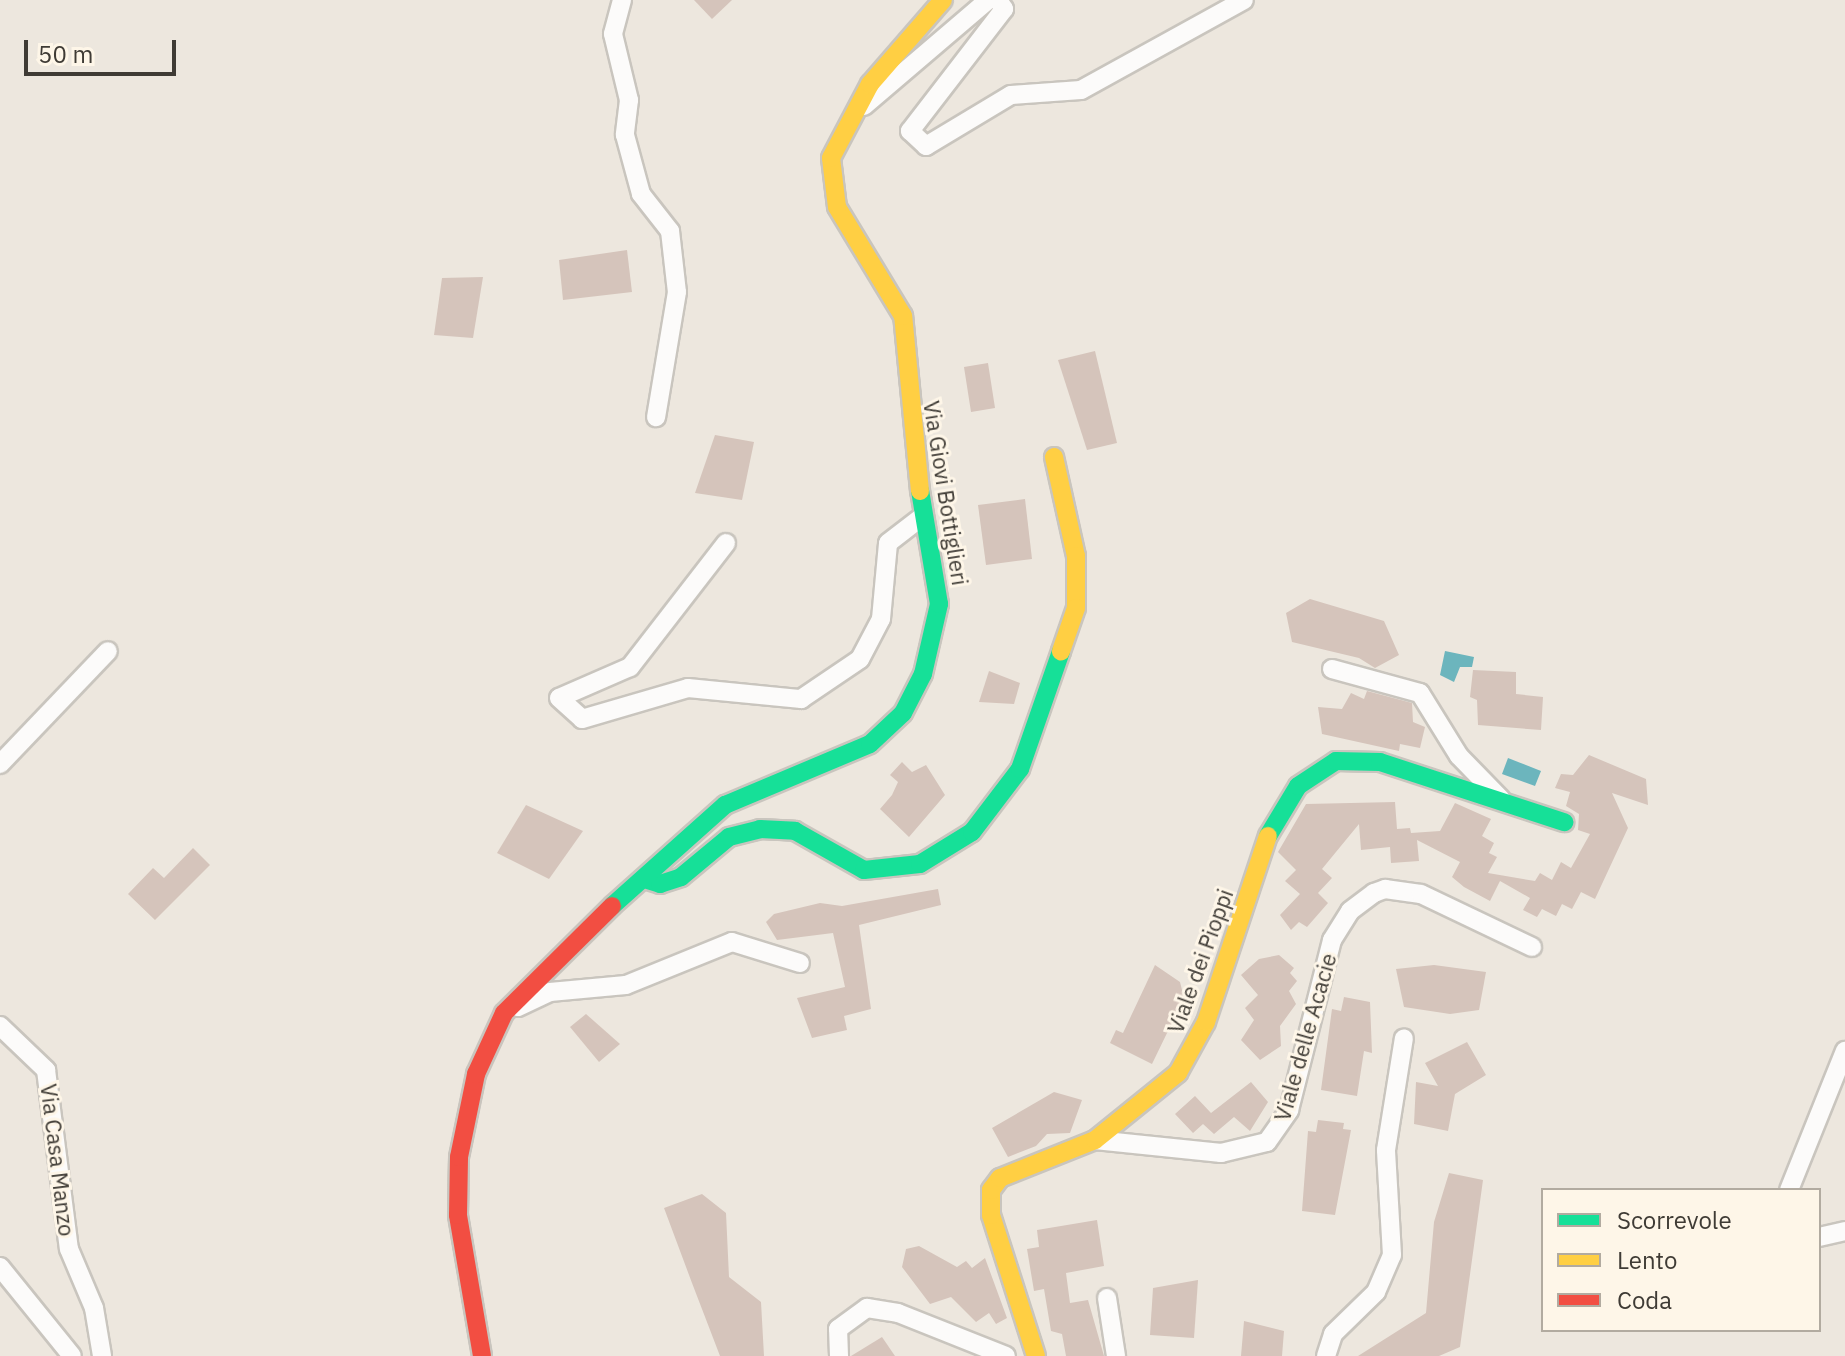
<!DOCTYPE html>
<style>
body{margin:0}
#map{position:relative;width:1845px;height:1356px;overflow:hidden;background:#ede7de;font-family:"IBM Plex Sans",sans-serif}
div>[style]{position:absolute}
.water>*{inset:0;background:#6cb5bd}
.building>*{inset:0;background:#d5c4bb}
.roads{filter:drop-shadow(2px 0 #c9c5be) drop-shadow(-2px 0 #c9c5be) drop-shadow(0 2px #c9c5be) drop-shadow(0 -2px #c9c5be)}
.street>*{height:18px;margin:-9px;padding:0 9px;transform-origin:9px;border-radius:9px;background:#fcfbfa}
.fast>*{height:18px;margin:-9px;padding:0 9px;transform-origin:9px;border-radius:9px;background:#16e098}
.slow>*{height:18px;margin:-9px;padding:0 9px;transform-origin:9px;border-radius:9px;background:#ffcf43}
.jam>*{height:18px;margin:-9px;padding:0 9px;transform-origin:9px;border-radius:9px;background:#f24e42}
span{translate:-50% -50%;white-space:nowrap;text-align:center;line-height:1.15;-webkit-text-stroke:6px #fef6e8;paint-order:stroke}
.street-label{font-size:22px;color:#3f3b35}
.legend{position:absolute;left:1541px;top:1188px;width:280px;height:144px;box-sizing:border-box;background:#fef6e8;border:2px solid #b2aba0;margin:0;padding:10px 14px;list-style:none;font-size:24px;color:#3f3b35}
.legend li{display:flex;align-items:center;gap:16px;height:40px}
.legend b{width:40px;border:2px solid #b2aba0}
.scale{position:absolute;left:24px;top:40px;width:152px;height:36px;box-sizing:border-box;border:4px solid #3f3b35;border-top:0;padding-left:10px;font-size:24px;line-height:28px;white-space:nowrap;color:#3f3b35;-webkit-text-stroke:6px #fef6e8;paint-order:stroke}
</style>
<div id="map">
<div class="water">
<div style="clip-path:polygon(1445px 651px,1474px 657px,1472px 667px,1460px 667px,1454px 682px,1440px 675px)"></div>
<div style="clip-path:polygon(1508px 758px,1541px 771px,1535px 786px,1502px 774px)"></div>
</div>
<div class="building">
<div style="clip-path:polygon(694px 0,732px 0,712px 19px)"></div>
<div style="clip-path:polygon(627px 250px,632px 292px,563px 300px,559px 260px)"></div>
<div style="clip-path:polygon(483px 277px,473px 338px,434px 335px,442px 278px)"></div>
<div style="clip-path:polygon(1095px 351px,1117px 443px,1087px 450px,1058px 360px)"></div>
<div style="clip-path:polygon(988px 363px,995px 408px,971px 412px,964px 367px)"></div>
<div style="clip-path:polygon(715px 435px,754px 442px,742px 500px,695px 493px)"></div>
<div style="clip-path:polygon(1025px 499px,1032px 559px,986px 565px,978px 505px)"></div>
<div style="clip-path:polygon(1310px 599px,1384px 621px,1399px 655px,1375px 668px,1359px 658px,1292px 642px,1286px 613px)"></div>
<div style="clip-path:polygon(1473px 670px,1516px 672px,1516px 694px,1543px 697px,1541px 730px,1478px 725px,1477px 700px,1470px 697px)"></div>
<div style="clip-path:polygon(989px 671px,1020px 683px,1014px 704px,979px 702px)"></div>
<div style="clip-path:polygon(1367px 691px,1412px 703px,1413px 722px,1425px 727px,1420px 748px,1400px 744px,1399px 751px,1322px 734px,1318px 707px,1342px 709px,1351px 693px,1364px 699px)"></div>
<div style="clip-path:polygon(1589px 755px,1646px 779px,1648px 805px,1612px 793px,1628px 828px,1595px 899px,1581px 892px,1572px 909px,1562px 904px,1556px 916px,1542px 909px,1537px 917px,1523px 910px,1530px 898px,1500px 881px,1490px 901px,1464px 887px,1452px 877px,1460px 862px,1417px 840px,1419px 861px,1391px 863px,1390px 847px,1361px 850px,1359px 824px,1322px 869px,1332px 878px,1318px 893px,1328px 903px,1307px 927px,1299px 922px,1291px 930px,1280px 915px,1300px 894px,1285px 881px,1296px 870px,1278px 852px,1306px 804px,1395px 802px,1397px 829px,1410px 828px,1411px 833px,1440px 831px,1455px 803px,1491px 819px,1482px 836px,1494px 843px,1489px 853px,1497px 857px,1488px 873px,1535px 881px,1540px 873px,1552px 880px,1561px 862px,1571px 868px,1590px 834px,1578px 830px,1579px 814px,1566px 806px,1570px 792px,1555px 788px,1561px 774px,1573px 775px)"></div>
<div style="clip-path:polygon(902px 762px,912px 772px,926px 765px,945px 795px,909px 837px,880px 809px,892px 795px,898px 782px,890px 775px)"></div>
<div style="clip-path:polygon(526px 805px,583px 831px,549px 879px,497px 853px)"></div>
<div style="clip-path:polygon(193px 848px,210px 865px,155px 920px,128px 894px,153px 868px,164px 878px)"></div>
<div style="clip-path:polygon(938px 889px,941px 905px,859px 925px,871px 1009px,844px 1016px,847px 1030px,812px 1038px,797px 998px,845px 987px,833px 933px,777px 940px,766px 922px,774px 914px,820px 903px,842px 906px)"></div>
<div style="clip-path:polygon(1279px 955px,1294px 968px,1290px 973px,1297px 981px,1289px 991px,1296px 1004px,1280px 1026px,1281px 1046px,1260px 1060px,1241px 1040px,1254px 1020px,1245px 1008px,1258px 995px,1241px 975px,1259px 959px)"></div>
<div style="clip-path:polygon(1155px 965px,1180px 982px,1184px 998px,1152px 1064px,1110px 1043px,1116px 1030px,1123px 1033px)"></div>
<div style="clip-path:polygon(1434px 965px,1486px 972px,1479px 1010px,1450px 1014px,1404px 1007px,1396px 969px)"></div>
<div style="clip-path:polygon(1344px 997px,1370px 1002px,1372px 1053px,1364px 1051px,1357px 1096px,1321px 1090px,1332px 1009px,1341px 1011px)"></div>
<div style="clip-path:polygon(586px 1014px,620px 1044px,599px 1062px,570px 1027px)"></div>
<div style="clip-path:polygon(1467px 1042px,1486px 1075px,1455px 1094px,1448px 1131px,1414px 1124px,1416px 1082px,1438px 1086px,1425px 1063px)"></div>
<div style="clip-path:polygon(1251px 1082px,1268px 1102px,1250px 1131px,1234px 1117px,1214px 1134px,1203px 1124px,1193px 1133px,1175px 1114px,1195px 1096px,1211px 1113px)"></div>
<div style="clip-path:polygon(1054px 1092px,1082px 1100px,1070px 1133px,1047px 1134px,1036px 1146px,1008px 1157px,992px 1128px)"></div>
<div style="clip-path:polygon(1318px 1120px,1344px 1123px,1343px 1129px,1351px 1130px,1335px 1215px,1302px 1211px,1308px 1131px,1316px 1132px)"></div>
<div style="clip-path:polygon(1449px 1173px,1483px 1180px,1460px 1347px,1439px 1356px,1358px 1356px,1426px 1313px,1434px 1222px)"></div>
<div style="clip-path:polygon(702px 1194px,726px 1213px,729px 1277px,761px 1302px,764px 1356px,720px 1356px,692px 1283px,664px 1208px)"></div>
<div style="clip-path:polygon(1097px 1220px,1104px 1266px,1066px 1273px,1070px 1303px,1088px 1300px,1104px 1356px,1066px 1356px,1062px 1334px,1051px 1331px,1044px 1289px,1034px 1291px,1027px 1249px,1039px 1247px,1037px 1230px)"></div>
<div style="clip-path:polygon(919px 1246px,957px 1267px,966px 1261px,972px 1268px,985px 1258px,1007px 1318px,996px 1324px,989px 1313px,976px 1322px,951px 1297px,930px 1304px,902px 1267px,906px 1249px)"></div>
<div style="clip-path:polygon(1198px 1280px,1194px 1338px,1150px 1335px,1153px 1288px)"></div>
<div style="clip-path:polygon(1244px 1321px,1284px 1331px,1282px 1356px,1241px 1356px)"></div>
<div style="clip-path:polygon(882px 1337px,895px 1356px,851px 1356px)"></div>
</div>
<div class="roads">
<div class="street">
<div style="left:622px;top:0;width:35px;rotate:105deg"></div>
<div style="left:613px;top:34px;width:68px;rotate:76.4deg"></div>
<div style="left:629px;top:100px;width:35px;rotate:97deg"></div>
<div style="left:625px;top:135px;width:61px;rotate:74.8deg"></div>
<div style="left:641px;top:194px;width:47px;rotate:51.9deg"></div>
<div style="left:670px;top:231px;width:61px;rotate:83.5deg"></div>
<div style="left:677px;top:292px;width:127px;rotate:99.5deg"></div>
<div style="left:998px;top:0;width:11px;rotate:56deg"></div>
<div style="left:1004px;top:9px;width:154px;rotate:127.6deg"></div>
<div style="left:910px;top:131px;width:22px;rotate:43deg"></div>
<div style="left:926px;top:146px;width:99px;rotate:-31deg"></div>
<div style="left:1011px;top:95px;width:70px;rotate:-4.1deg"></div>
<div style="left:1081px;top:90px;width:186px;rotate:-28.9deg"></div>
<div style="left:864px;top:106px;width:163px;rotate:-40.5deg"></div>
<div style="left:726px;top:543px;width:157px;rotate:127.7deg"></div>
<div style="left:630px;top:667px;width:77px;rotate:156.4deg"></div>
<div style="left:559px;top:698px;width:31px;rotate:42deg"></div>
<div style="left:582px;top:719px;width:110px;rotate:-16.3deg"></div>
<div style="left:688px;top:688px;width:114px;rotate:5.6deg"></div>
<div style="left:801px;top:699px;width:71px;rotate:-34.1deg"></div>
<div style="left:860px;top:659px;width:45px;rotate:-62.3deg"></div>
<div style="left:881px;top:619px;width:76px;rotate:-84.7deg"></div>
<div style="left:888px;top:543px;width:44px;rotate:-37.6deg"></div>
<div style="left:1332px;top:669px;width:91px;rotate:15.3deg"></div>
<div style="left:1420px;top:693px;width:74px;rotate:58.2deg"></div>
<div style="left:1459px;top:756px;width:60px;rotate:45.7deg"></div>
<div style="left:0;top:764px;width:156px;rotate:-46.3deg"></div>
<div style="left:518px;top:1007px;width:35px;rotate:-25deg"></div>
<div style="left:550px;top:992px;width:76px;rotate:-5.3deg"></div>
<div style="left:626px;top:985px;width:114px;rotate:-22.1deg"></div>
<div style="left:732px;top:942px;width:71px;rotate:17.2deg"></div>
<div style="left:0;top:1026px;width:64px;rotate:43.7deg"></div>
<div style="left:46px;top:1070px;width:180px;rotate:82.7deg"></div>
<div style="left:69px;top:1249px;width:64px;rotate:67deg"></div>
<div style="left:94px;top:1308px;width:49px;rotate:80.5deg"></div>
<div style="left:1095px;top:1140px;width:127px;rotate:5.9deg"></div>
<div style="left:1221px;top:1153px;width:47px;rotate:-13.4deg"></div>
<div style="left:1267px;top:1142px;width:39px;rotate:-55deg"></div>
<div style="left:1289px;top:1110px;width:175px;rotate:-75.8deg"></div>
<div style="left:1332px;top:940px;width:34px;rotate:-58deg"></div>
<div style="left:1350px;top:911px;width:30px;rotate:-37deg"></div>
<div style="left:1374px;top:893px;width:12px;rotate:-20deg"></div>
<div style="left:1385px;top:889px;width:36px;rotate:8deg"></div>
<div style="left:1421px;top:894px;width:123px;rotate:25.5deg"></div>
<div style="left:1789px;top:1190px;width:150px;rotate:-68.1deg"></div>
<div style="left:1819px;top:1237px;width:27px;rotate:-13deg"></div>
<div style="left:0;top:1267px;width:114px;rotate:51deg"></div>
<div style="left:1107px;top:1298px;width:59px;rotate:81.2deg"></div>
<div style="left:839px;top:1356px;width:27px;rotate:-92deg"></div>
<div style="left:838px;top:1329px;width:36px;rotate:-36deg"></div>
<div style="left:867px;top:1308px;width:31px;rotate:9deg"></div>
<div style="left:898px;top:1313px;width:116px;rotate:21.7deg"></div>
<div style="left:1326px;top:1356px;width:23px;rotate:-72deg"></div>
<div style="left:1333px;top:1334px;width:60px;rotate:-44.3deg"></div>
<div style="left:1376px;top:1292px;width:40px;rotate:-66.6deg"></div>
<div style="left:1392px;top:1255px;width:105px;rotate:-93.3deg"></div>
<div style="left:1386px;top:1150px;width:113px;rotate:-80.9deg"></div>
</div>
<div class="fast">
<div style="left:1268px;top:836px;width:58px;rotate:-59deg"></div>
<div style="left:1298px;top:786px;width:45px;rotate:-33.3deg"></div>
<div style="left:1336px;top:761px;width:44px;rotate:1.3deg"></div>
<div style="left:1380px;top:762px;width:194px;rotate:18.1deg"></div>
<div style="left:644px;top:879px;width:17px;rotate:17deg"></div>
<div style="left:660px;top:884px;width:22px;rotate:-18deg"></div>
<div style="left:681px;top:877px;width:62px;rotate:-39.8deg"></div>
<div style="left:729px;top:837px;width:32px;rotate:-14deg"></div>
<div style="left:760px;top:829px;width:35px;rotate:3deg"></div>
<div style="left:795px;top:831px;width:79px;rotate:29.5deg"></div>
<div style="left:864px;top:870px;width:56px;rotate:-6.1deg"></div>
<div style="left:920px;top:864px;width:61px;rotate:-31.6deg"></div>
<div style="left:972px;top:832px;width:79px;rotate:-52.7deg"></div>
<div style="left:1020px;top:769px;width:125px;rotate:-70.8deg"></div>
<div style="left:612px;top:906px;width:152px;rotate:-41.8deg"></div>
<div style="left:725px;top:805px;width:157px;rotate:-22.8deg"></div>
<div style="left:870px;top:744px;width:45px;rotate:-43.2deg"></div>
<div style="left:903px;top:713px;width:44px;rotate:-62.9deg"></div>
<div style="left:923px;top:674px;width:72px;rotate:-77.1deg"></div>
<div style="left:939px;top:604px;width:115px;rotate:-99.5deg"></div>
</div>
<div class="slow">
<div style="left:1054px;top:457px;width:101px;rotate:77.5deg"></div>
<div style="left:1076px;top:556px;width:52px;rotate:90deg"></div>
<div style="left:1076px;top:608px;width:46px;rotate:109.2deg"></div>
<div style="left:920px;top:491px;width:176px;rotate:-95.5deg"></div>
<div style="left:903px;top:316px;width:127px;rotate:-121.2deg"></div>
<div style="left:837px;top:207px;width:49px;rotate:-97deg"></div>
<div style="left:831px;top:158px;width:84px;rotate:-62.2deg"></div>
<div style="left:870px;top:84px;width:111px;rotate:-49deg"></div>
<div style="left:1036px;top:1356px;width:148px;rotate:-107.7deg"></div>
<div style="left:991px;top:1215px;width:25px;rotate:-90deg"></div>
<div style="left:991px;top:1190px;width:15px;rotate:-53deg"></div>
<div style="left:1000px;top:1178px;width:102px;rotate:-21.8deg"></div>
<div style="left:1095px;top:1140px;width:107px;rotate:-38.9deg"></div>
<div style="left:1178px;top:1073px;width:58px;rotate:-61.2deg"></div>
<div style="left:1206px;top:1022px;width:196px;rotate:-71.6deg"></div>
</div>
<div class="jam">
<div style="left:482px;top:1356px;width:143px;rotate:-99.7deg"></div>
<div style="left:458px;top:1215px;width:58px;rotate:-89deg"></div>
<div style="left:459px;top:1157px;width:85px;rotate:-78.4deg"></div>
<div style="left:476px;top:1074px;width:67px;rotate:-65.3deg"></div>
<div style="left:504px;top:1013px;width:152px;rotate:-44.7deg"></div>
</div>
</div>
<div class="street-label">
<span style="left:946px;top:493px;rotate:81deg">Via Giovi Bottiglieri</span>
<span style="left:1200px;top:961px;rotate:-70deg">Viale dei Pioppi</span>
<span style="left:1305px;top:1037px;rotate:-74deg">Viale delle Acacie</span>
<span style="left:58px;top:1160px;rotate:83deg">Via Casa Manzo</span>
</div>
<ul class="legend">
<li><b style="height:10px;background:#16e098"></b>Scorrevole</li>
<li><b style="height:10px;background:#ffcf43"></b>Lento</li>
<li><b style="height:10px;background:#f24e42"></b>Coda</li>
</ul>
<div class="scale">50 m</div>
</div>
